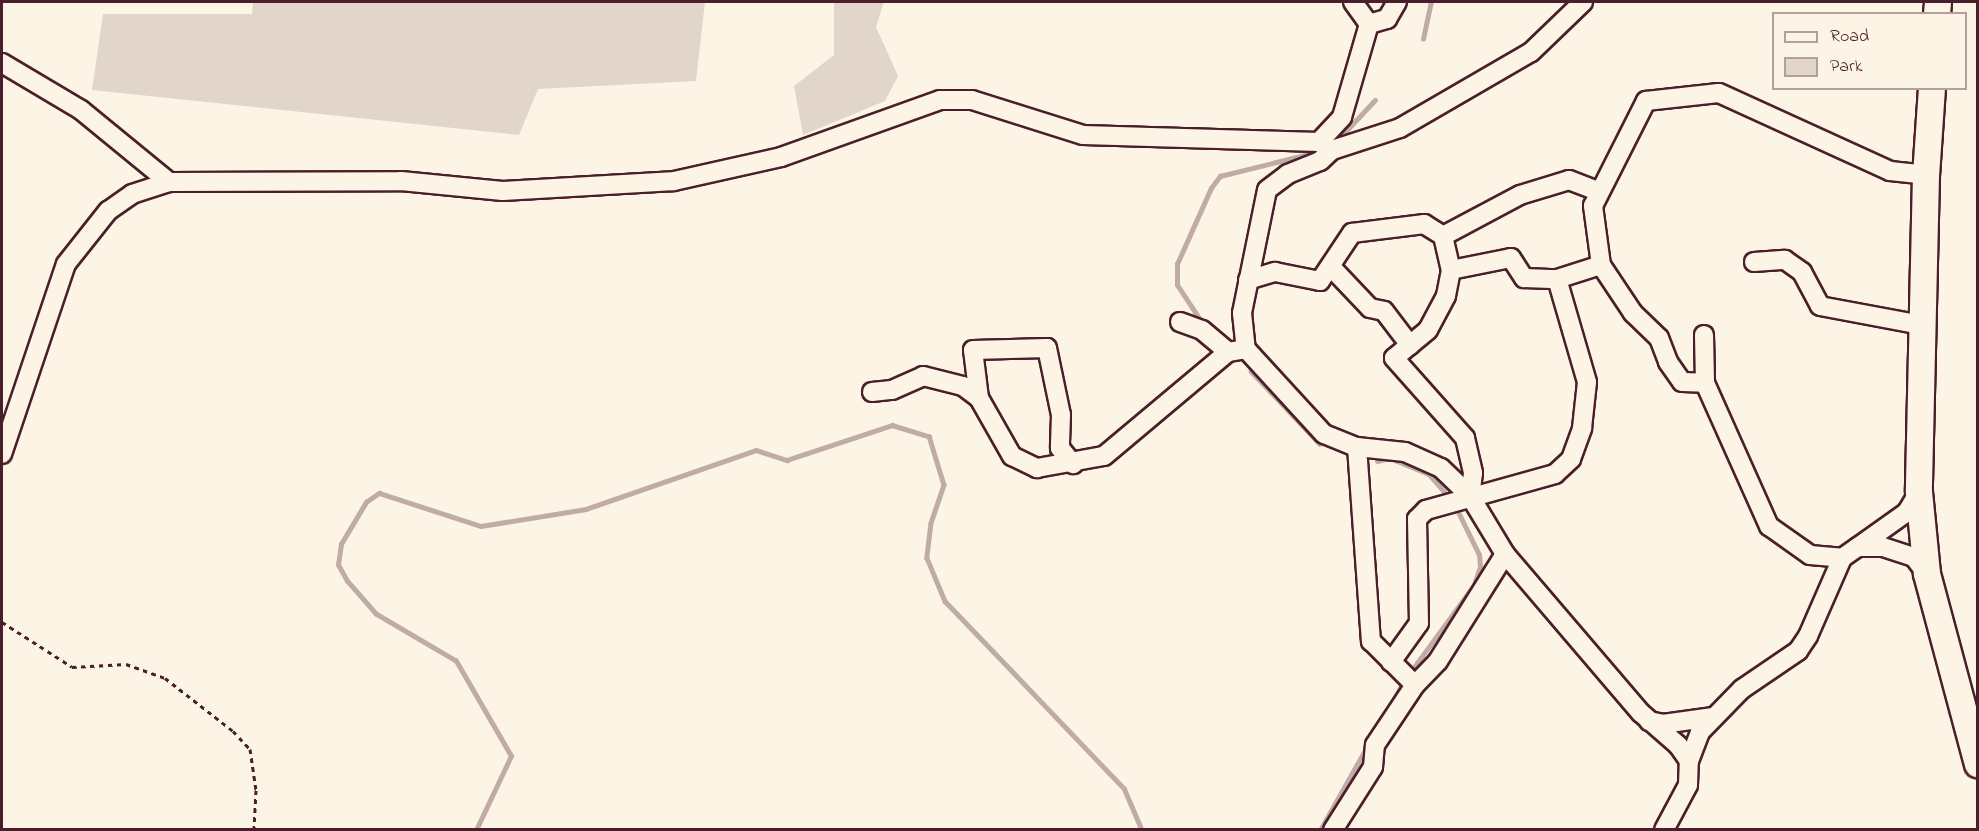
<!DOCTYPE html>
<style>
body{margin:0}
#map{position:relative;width:1979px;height:831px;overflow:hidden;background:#fcf5e5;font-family:"Indie Flower",sans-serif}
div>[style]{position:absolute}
.green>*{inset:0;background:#e2d5ca}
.stream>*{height:4.5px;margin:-2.25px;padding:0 2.25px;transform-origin:2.25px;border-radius:2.25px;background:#c0aca5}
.path>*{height:3px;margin-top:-1.5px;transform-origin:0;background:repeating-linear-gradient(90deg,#4a1f2b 0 4.5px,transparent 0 9px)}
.roads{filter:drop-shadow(2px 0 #4a1f2b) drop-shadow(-2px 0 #4a1f2b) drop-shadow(0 2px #4a1f2b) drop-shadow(0 -2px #4a1f2b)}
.minor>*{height:18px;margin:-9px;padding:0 9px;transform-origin:9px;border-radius:9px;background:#fcf5e5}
.secondary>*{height:26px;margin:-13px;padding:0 13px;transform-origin:13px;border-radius:13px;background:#fcf5e5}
span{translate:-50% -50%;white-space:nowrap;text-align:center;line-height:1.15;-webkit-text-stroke:6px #fcf5e5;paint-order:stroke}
.frame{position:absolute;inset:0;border:3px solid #4a1f2b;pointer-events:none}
.legend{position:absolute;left:1772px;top:12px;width:195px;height:78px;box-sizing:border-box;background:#fcf5e5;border:2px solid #b59f9b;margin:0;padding:8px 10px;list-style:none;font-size:18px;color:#4a1f2b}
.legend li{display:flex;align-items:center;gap:12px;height:30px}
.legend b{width:30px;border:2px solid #b59f9b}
</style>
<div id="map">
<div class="green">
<div style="clip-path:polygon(253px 2px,705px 2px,696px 81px,538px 89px,519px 135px,92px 90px,103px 14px,252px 14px)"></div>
<div style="clip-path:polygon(834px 2px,884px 2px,876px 27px,898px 76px,885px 101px,803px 135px,794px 86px,834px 55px)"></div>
</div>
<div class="stream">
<div style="left:1423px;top:39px;width:38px;rotate:-78deg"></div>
<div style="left:1344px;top:133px;width:45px;rotate:-46.8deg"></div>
<div style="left:1202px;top:323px;width:45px;rotate:-123.3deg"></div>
<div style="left:1177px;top:285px;width:21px;rotate:-90deg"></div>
<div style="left:1177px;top:264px;width:83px;rotate:-65.9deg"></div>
<div style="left:1211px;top:188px;width:15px;rotate:-53deg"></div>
<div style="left:1220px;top:176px;width:92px;rotate:-13.9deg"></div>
<div style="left:1251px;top:371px;width:100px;rotate:46.6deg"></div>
<div style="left:1377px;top:461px;width:13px;rotate:-13deg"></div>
<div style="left:1390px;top:458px;width:42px;rotate:22.3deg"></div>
<div style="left:1429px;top:474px;width:33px;rotate:49deg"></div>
<div style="left:1409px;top:674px;width:110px;rotate:-53.9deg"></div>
<div style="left:1474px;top:585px;width:20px;rotate:-72deg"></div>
<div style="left:1480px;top:566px;width:11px;rotate:-95deg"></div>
<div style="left:1479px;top:555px;width:55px;rotate:-116.1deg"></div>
<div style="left:476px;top:830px;width:82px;rotate:-64.7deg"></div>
<div style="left:511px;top:756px;width:110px;rotate:-120.1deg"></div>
<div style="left:456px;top:661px;width:93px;rotate:-149.6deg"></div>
<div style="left:376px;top:614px;width:44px;rotate:-131.3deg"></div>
<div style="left:347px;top:581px;width:18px;rotate:-119deg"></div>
<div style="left:338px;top:565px;width:21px;rotate:-82deg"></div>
<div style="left:341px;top:544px;width:49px;rotate:-59.2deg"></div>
<div style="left:366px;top:502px;width:16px;rotate:-35deg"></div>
<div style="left:379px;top:493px;width:107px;rotate:17.9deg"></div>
<div style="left:481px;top:526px;width:106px;rotate:-9.2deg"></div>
<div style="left:586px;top:509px;width:180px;rotate:-19.1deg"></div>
<div style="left:756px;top:450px;width:33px;rotate:18deg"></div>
<div style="left:787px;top:460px;width:111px;rotate:-18.4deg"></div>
<div style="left:892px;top:425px;width:39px;rotate:17deg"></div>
<div style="left:929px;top:436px;width:51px;rotate:73deg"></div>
<div style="left:944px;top:485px;width:40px;rotate:108.9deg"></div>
<div style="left:931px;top:523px;width:35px;rotate:97deg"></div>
<div style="left:927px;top:558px;width:47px;rotate:67.3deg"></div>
<div style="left:945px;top:601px;width:259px;rotate:46.3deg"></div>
<div style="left:1124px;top:788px;width:46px;rotate:66.8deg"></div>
<div style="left:1320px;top:830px;width:171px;rotate:-60.6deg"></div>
</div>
<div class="path">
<div style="left:2px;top:622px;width:83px;rotate:32.7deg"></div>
<div style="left:72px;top:667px;width:54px;rotate:-3.2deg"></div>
<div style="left:126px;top:664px;width:41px;rotate:19.7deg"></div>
<div style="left:165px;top:678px;width:86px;rotate:37.9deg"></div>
<div style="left:233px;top:731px;width:25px;rotate:47deg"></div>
<div style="left:250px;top:749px;width:41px;rotate:81.7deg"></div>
<div style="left:256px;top:790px;width:40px;rotate:92.9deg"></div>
</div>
<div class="roads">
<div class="minor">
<div style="left:1353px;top:2px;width:27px;rotate:54deg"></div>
<div style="left:1369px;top:24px;width:19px;rotate:-16deg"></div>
<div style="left:1387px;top:19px;width:20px;rotate:-60deg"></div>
<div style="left:1583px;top:2px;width:72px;rotate:136.1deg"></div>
<div style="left:1531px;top:52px;width:151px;rotate:149.9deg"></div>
<div style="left:1400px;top:128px;width:71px;rotate:162.1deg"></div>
<div style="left:1332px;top:150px;width:16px;rotate:137deg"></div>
<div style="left:1320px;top:161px;width:35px;rotate:158deg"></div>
<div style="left:1288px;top:174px;width:26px;rotate:143deg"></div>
<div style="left:1267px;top:190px;width:126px;rotate:101.5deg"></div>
<div style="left:1242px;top:313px;width:36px;rotate:84deg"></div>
<div style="left:1246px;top:349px;width:115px;rotate:47.5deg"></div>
<div style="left:1324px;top:434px;width:35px;rotate:22deg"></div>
<div style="left:1357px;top:447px;width:48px;rotate:5.9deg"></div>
<div style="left:1405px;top:452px;width:39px;rotate:24deg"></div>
<div style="left:1441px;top:468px;width:40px;rotate:44deg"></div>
<div style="left:1470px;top:496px;width:68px;rotate:58.9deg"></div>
<div style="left:1505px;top:554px;width:209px;rotate:49.5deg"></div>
<div style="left:1641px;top:713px;width:49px;rotate:40.9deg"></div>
<div style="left:1678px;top:745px;width:19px;rotate:55deg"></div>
<div style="left:2px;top:63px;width:92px;rotate:30.7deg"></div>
<div style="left:81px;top:110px;width:114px;rotate:39.3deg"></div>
<div style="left:1319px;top:142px;width:34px;rotate:-47deg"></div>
<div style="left:1342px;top:117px;width:97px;rotate:-73.8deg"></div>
<div style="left:1443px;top:236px;width:87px;rotate:-28deg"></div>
<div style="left:1520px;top:195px;width:51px;rotate:-17deg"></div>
<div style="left:1569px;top:180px;width:31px;rotate:21deg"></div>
<div style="left:1754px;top:262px;width:31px;rotate:-4deg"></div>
<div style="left:1785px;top:260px;width:21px;rotate:35deg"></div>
<div style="left:1802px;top:272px;width:38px;rotate:62deg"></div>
<div style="left:1820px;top:306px;width:104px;rotate:10.6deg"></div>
<div style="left:1601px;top:265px;width:58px;rotate:56.3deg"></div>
<div style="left:1633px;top:313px;width:36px;rotate:44deg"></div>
<div style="left:1659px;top:338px;width:26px;rotate:69deg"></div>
<div style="left:1668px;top:362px;width:24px;rotate:55deg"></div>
<div style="left:1682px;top:382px;width:23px;rotate:2deg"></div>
<div style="left:1705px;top:383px;width:157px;rotate:65.9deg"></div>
<div style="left:1769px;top:526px;width:50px;rotate:35.3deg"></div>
<div style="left:1810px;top:555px;width:32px;rotate:5deg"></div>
<div style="left:1332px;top:268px;width:55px;rotate:46.5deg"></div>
<div style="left:1370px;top:308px;width:14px;rotate:12deg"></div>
<div style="left:1384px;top:311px;width:43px;rotate:52.6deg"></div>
<div style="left:1451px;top:270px;width:61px;rotate:-11.3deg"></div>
<div style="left:1511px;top:258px;width:24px;rotate:57deg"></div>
<div style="left:1524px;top:278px;width:33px;rotate:2deg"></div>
<div style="left:1248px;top:280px;width:28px;rotate:-17deg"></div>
<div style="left:1275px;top:272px;width:46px;rotate:11.3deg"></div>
<div style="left:1320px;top:281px;width:58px;rotate:-56.3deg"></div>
<div style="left:1352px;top:233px;width:73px;rotate:-7.1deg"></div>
<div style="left:1424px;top:224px;width:22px;rotate:32deg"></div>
<div style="left:1443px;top:236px;width:35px;rotate:77deg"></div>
<div style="left:1451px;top:270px;width:26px;rotate:101deg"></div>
<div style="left:1446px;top:296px;width:38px;rotate:118deg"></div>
<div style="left:1428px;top:330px;width:44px;rotate:140.5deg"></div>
<div style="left:1394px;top:358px;width:107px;rotate:48.4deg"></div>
<div style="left:1465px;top:438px;width:36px;rotate:77deg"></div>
<div style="left:1473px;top:473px;width:23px;rotate:97deg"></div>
<div style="left:1180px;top:322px;width:23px;rotate:20deg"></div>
<div style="left:1202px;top:330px;width:34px;rotate:40deg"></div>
<div style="left:1704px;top:335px;width:48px;rotate:88.8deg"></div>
<div style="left:872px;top:392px;width:20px;rotate:-6deg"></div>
<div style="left:892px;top:390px;width:34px;rotate:-24deg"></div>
<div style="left:923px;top:376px;width:41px;rotate:14deg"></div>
<div style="left:963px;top:386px;width:20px;rotate:37deg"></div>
<div style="left:979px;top:398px;width:67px;rotate:60.4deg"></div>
<div style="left:1012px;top:456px;width:28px;rotate:26deg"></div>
<div style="left:1037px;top:468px;width:68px;rotate:-10.2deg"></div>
<div style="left:1104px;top:456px;width:162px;rotate:-40deg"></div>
<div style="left:1228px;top:352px;width:18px;rotate:-9deg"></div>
<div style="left:979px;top:398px;width:48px;rotate:-97.1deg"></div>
<div style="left:973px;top:350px;width:74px;rotate:-1.5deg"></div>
<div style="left:1047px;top:348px;width:68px;rotate:78.2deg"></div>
<div style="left:1061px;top:415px;width:33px;rotate:92deg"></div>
<div style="left:1060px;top:448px;width:21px;rotate:51deg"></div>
<div style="left:1357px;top:447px;width:195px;rotate:85.9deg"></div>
<div style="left:1371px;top:641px;width:62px;rotate:45deg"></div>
<div style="left:2px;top:454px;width:200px;rotate:-71.4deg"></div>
<div style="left:66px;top:264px;width:68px;rotate:-51.6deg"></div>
<div style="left:108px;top:211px;width:29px;rotate:-35deg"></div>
<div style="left:132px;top:194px;width:39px;rotate:-18deg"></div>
<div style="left:169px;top:182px;width:232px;rotate:-0.2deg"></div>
<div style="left:401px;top:181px;width:102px;rotate:5.6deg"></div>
<div style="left:503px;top:191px;width:171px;rotate:-3.3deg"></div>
<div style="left:674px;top:181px;width:110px;rotate:-12.6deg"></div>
<div style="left:781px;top:157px;width:169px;rotate:-19.7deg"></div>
<div style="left:940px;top:100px;width:32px"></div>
<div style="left:972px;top:100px;width:116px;rotate:17.5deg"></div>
<div style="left:1083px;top:135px;width:236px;rotate:1.7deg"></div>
<div style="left:1319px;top:142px;width:15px;rotate:32deg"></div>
<div style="left:1919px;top:492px;width:23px;rotate:121deg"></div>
<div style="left:1907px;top:512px;width:60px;rotate:144.5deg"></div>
<div style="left:1858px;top:547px;width:25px"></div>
<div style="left:1883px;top:547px;width:33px;rotate:18deg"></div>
<div style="left:1914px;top:557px;width:21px;rotate:53deg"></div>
<div style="left:1391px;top:662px;width:48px;rotate:-54.3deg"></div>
<div style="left:1419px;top:623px;width:104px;rotate:-91.1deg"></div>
<div style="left:1417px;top:519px;width:13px;rotate:-45deg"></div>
<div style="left:1426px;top:510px;width:134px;rotate:-15.6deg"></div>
<div style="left:1555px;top:474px;width:22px;rotate:-43deg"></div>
<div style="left:1571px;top:459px;width:33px;rotate:-70deg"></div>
<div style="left:1582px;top:428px;width:46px;rotate:-83.8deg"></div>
<div style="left:1587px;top:382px;width:107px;rotate:-106.2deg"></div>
<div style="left:1557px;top:279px;width:46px;rotate:-17.7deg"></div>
<div style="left:1601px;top:265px;width:60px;rotate:-97.7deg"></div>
<div style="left:1593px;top:206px;width:118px;rotate:-63.2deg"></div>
<div style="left:1646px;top:101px;width:73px;rotate:-6.3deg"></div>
<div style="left:1719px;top:93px;width:188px;rotate:24.5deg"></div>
<div style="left:1890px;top:171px;width:36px;rotate:6deg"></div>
<div style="left:1649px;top:721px;width:14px;rotate:12deg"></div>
<div style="left:1663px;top:724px;width:49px;rotate:-8.1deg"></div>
<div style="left:1333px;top:830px;width:75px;rotate:-57.6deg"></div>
<div style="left:1373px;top:767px;width:22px;rotate:-85deg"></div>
<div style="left:1375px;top:745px;width:72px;rotate:-56.3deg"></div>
<div style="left:1415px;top:685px;width:33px;rotate:-46deg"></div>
<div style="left:1438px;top:661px;width:126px;rotate:-57.9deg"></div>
<div style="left:1664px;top:830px;width:51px;rotate:-61.9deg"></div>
<div style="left:1688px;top:785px;width:24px;rotate:-88deg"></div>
<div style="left:1689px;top:761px;width:31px;rotate:-69deg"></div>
<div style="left:1700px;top:732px;width:60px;rotate:-45.7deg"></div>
<div style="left:1742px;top:689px;width:68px;rotate:-34.2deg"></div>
<div style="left:1798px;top:651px;width:18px;rotate:-56deg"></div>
<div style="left:1808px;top:636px;width:85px;rotate:-66.4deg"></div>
<div style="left:1842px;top:558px;width:19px;rotate:-35deg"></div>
</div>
<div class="secondary">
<div style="left:1937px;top:14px;width:12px;rotate:-85deg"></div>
<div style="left:1932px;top:88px;width:87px;rotate:93.9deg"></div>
<div style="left:1926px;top:175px;width:317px;rotate:91.3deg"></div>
<div style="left:1919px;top:492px;width:82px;rotate:84.4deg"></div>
<div style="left:1927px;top:574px;width:197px;rotate:75deg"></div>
</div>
</div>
<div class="frame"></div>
<ul class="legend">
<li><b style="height:8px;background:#fcf5e5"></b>Road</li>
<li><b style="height:16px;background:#e2d5ca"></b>Park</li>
</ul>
</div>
